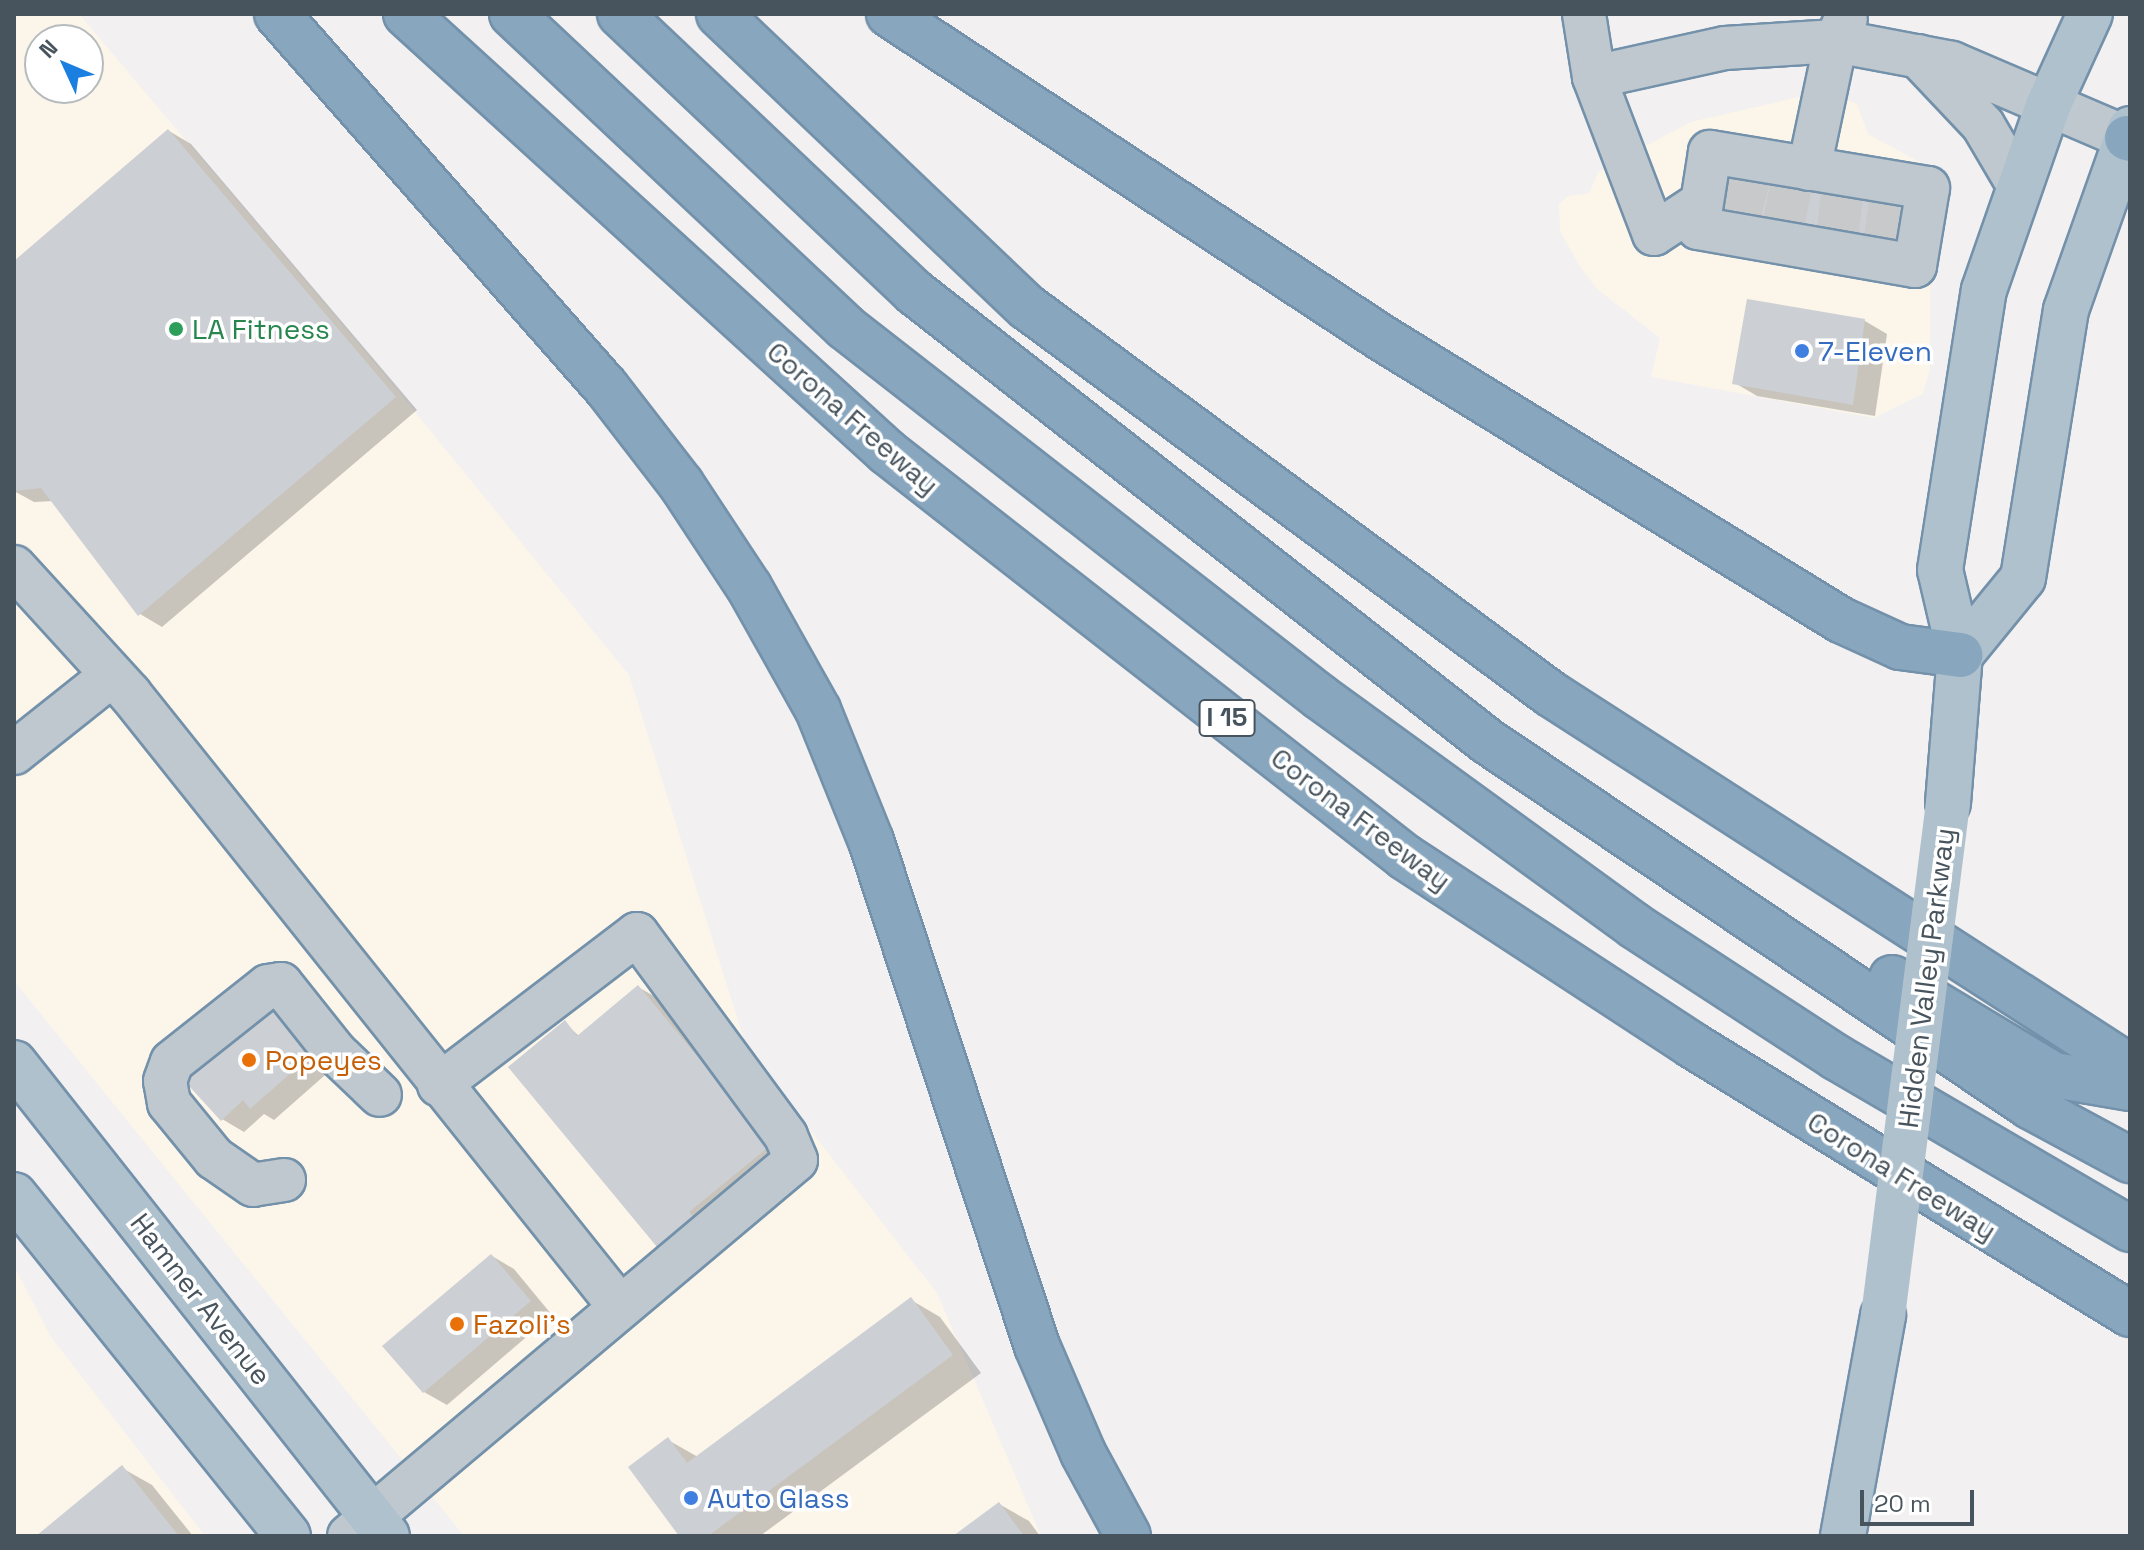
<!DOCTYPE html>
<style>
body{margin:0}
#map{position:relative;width:2144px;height:1550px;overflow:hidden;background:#f2f0f0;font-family:"Space Grotesk",sans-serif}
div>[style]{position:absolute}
.commercial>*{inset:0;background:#fcf5ea}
.shadow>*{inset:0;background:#0003}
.building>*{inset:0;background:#cccfd4}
.minor-tunnel>*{height:42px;margin-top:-21px;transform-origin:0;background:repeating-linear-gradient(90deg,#c8c9cb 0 42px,transparent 0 63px)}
.roads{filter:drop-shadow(2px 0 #7391aa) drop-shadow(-2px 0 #7391aa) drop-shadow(0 2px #7391aa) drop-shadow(0 -2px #7391aa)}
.minor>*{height:42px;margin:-21px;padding:0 21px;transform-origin:21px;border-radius:21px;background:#bec8ce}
.major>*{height:44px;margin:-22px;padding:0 22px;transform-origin:22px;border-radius:22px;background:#b0c1ce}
.highway>*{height:44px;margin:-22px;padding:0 22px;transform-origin:22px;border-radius:22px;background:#88a6be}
.major-bridge>*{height:44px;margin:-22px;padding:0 22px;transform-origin:22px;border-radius:22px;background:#b0c1ce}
.dots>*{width:22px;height:22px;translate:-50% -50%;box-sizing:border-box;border:4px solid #fff;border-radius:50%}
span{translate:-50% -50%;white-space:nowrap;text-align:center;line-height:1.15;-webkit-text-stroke:7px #fff;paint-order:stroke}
.shield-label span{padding:2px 6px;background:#fff;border:2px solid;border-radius:6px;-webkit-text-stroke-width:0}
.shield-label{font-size:26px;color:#48545d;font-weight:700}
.leisure-label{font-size:28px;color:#27864d}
.left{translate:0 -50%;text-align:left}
.shop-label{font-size:28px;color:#366cbe}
.street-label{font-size:28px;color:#48545d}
.food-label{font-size:28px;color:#c56008}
.frame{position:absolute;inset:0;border:16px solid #48545d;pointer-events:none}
.north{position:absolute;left:24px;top:24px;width:80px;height:80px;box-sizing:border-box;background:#fff;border:2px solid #b6bbbe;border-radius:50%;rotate:314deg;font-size:22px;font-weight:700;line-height:32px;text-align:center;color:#48545d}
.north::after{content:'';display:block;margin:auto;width:28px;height:36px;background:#1a7fe1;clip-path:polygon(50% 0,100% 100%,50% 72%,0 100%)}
.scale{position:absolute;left:1860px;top:1490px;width:114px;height:36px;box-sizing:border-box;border:4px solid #48545d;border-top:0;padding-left:10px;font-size:24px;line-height:28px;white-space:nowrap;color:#48545d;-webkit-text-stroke:6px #fff;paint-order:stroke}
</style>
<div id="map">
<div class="commercial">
<div style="clip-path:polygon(evenodd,14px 14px,79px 14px,403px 397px,629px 675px,747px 1049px,937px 1293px,1041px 1536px,464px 1536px,14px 981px,14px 14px,40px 40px,88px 40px,88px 88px,40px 88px,40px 40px)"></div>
<div style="clip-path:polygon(1825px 91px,1857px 104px,1868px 134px,1952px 180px,1930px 285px,1930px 369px,1923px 394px,1874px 418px,1651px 377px,1660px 338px,1597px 289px,1579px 265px,1560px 231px,1559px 204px,1568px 196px,1589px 193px,1598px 173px,1609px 165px,1691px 122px)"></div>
<div style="clip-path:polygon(14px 1266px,51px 1337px,205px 1536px,14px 1536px)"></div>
</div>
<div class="shadow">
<div style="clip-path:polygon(169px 131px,191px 144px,417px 410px,162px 627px,140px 614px,53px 501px,34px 502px,14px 491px,14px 263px)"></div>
<div style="clip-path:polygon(1721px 210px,1937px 222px,1931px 253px)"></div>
<div style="clip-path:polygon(1749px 301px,1865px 321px,1887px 334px,1875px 416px,1757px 396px,1735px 383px)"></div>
<div style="clip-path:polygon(638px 987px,668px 1004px,799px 1162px,688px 1263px,658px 1246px,565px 1023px,579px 1036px)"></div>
<div style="clip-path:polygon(237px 1035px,341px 1061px,274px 1120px,264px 1114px,244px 1132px,222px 1119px)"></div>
<div style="clip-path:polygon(492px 1256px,514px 1269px,552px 1315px,447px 1405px,424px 1392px)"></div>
<div style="clip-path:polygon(911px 1300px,940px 1317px,981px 1373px,760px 1536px,681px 1536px,668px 1440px,698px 1457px)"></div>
<div style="clip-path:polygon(122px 1468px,152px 1485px,193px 1536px,39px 1536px)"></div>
<div style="clip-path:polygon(999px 1504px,1029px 1521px,1040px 1536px,956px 1536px)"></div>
</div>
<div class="building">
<div style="clip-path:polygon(168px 129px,396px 397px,138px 616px,41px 488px,14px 491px,14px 261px)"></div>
<div style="clip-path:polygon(1724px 175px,1915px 207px,1909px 242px,1719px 211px)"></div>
<div style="clip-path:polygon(1747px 299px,1865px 319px,1853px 405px,1732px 384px)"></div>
<div style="clip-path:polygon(638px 985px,771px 1145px,689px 1212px,693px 1217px,657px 1247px,508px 1067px,565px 1020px,577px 1036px)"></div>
<div style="clip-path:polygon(275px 998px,320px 1047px,250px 1109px,243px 1100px,221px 1121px,178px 1074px)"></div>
<div style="clip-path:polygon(491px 1254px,531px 1301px,423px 1393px,382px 1346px)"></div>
<div style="clip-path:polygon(911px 1297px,953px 1355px,708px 1536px,679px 1536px,628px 1467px,668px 1437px,687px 1463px)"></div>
<div style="clip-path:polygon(122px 1465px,179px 1536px,36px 1536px)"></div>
<div style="clip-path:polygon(999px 1502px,1024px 1536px,953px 1536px)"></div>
</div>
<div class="minor-tunnel">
<div style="left:1740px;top:215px;width:37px;rotate:-76deg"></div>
<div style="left:1784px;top:222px;width:37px;rotate:-79deg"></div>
<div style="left:1838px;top:231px;width:36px;rotate:-84deg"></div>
<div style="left:1885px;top:238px;width:35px;rotate:-82deg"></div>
</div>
<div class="roads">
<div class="minor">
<div style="left:1584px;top:14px;width:64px;rotate:81deg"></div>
<div style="left:1594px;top:77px;width:168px;rotate:69.1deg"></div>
<div style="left:1654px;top:234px;width:56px;rotate:-33.4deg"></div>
<div style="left:1918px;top:56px;width:95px;rotate:46.7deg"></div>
<div style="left:1983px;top:125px;width:73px;rotate:59.6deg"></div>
<div style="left:1594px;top:77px;width:134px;rotate:-12.5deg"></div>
<div style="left:1725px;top:48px;width:111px;rotate:-3.6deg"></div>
<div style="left:1836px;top:41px;width:118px;rotate:10.7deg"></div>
<div style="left:1952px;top:63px;width:190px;rotate:23.2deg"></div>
<div style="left:1710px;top:152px;width:221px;rotate:9.4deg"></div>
<div style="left:1928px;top:188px;width:79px;rotate:99.5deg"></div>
<div style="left:1915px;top:266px;width:220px;rotate:-170.1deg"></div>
<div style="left:1698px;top:228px;width:77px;rotate:-81deg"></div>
<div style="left:1809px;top:169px;width:131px;rotate:-78.1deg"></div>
<div style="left:1836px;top:41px;width:24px;rotate:-66deg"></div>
<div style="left:14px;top:567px;width:172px;rotate:47.6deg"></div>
<div style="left:130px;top:694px;width:783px;rotate:51.37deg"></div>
<div style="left:14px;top:753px;width:125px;rotate:-38.5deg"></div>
<div style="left:284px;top:1180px;width:31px;rotate:171deg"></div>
<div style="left:253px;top:1185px;width:47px;rotate:-145.3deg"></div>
<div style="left:214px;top:1158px;width:71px;rotate:-129.3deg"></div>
<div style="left:169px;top:1103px;width:22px;rotate:-100deg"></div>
<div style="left:165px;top:1081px;width:20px;rotate:-70deg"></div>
<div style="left:172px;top:1062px;width:122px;rotate:-38.4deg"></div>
<div style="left:268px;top:986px;width:13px;rotate:-9deg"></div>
<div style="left:281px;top:984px;width:87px;rotate:51.5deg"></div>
<div style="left:335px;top:1052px;width:62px;rotate:43.7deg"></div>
<div style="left:349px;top:1536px;width:584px;rotate:-40.07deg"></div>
<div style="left:796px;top:1160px;width:26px;rotate:-113deg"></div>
<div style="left:786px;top:1136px;width:251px;rotate:-126.4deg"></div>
<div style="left:637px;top:934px;width:249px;rotate:142.7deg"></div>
</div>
<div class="major">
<div style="left:1960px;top:655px;width:99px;rotate:-50.7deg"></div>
<div style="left:2023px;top:578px;width:271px;rotate:-80.9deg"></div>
<div style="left:2066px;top:310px;width:192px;rotate:-70.5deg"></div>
<div style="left:1948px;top:803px;width:148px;rotate:-85.4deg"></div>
<div style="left:1960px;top:655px;width:87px;rotate:-103.2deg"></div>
<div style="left:1940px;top:570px;width:283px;rotate:-81.1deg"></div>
<div style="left:1984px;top:290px;width:195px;rotate:-70.8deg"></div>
<div style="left:2048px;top:106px;width:101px;rotate:-65.5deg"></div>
<div style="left:14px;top:1063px;width:602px;rotate:51.74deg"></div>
<div style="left:14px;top:1195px;width:437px;rotate:51.2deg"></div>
<div style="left:1843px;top:1536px;width:224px;rotate:-79.7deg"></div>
</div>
<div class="highway">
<div style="left:277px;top:14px;width:497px;rotate:48.6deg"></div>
<div style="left:606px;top:387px;width:123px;rotate:52.3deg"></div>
<div style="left:681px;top:484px;width:123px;rotate:56.6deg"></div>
<div style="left:749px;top:587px;width:141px;rotate:60.7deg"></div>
<div style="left:818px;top:710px;width:141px;rotate:68deg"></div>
<div style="left:871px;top:841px;width:532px;rotate:71.8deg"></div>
<div style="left:1037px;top:1346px;width:116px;rotate:66.7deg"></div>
<div style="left:1083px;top:1453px;width:94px;rotate:61.5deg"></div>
<div style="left:406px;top:14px;width:651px;rotate:42.32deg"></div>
<div style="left:887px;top:452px;width:658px;rotate:38.02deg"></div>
<div style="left:1405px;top:857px;width:343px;rotate:33.2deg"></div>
<div style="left:1692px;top:1045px;width:514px;rotate:31.56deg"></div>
<div style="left:512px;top:14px;width:457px;rotate:43.2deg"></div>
<div style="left:845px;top:327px;width:602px;rotate:37.92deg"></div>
<div style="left:1320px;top:697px;width:389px;rotate:36deg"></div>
<div style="left:1635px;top:926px;width:240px;rotate:33.1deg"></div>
<div style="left:1836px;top:1057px;width:341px;rotate:30.3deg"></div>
<div style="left:620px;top:14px;width:405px;rotate:43.4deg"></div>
<div style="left:914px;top:292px;width:728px;rotate:38.08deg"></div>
<div style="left:1487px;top:741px;width:654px;rotate:33.91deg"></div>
<div style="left:2030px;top:1106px;width:114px;rotate:28.4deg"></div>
<div style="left:719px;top:14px;width:425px;rotate:43.6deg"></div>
<div style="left:1027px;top:307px;width:651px;rotate:36.45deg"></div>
<div style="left:1551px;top:694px;width:689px;rotate:32.79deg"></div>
<div style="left:889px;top:14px;width:590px;rotate:33.31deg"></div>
<div style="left:1382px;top:338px;width:539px;rotate:31.57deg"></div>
<div style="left:1841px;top:620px;width:65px;rotate:24.6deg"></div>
<div style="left:1900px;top:647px;width:61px;rotate:7.6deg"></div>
<div style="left:2127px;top:138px;width:3px;rotate:18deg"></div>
<div style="left:1892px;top:978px;width:189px;rotate:30.9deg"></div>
<div style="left:2054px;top:1075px;width:77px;rotate:9.7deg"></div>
</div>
</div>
<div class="major-bridge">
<div style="left:1883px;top:1316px;width:517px;rotate:-82.78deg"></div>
</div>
<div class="dots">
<div style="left:176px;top:329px;background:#2e9e5b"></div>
<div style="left:1802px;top:351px;background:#3f7fe0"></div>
<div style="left:249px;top:1060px;background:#e8710a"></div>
<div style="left:457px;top:1324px;background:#e8710a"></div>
<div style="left:691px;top:1498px;background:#3f7fe0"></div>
</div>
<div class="shield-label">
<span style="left:1227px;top:718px">I 15</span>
</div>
<div class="leisure-label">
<span class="left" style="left:192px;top:329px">LA Fitness</span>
</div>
<div class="shop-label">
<span class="left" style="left:1818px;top:351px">7-Eleven</span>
<span class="left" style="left:707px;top:1498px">Auto Glass</span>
</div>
<div class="street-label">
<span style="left:853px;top:418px;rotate:41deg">Corona Freeway</span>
<span style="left:1361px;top:819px;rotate:37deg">Corona Freeway</span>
<span style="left:1926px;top:978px;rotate:-83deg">Hidden Valley Parkway</span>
<span style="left:1902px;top:1176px;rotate:32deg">Corona Freeway</span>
<span style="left:201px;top:1299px;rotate:52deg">Hamner Avenue</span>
</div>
<div class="food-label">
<span class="left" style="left:265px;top:1060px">Popeyes</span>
<span class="left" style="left:473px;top:1324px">Fazoli's</span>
</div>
<div class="frame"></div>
<div class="north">N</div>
<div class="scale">20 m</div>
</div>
